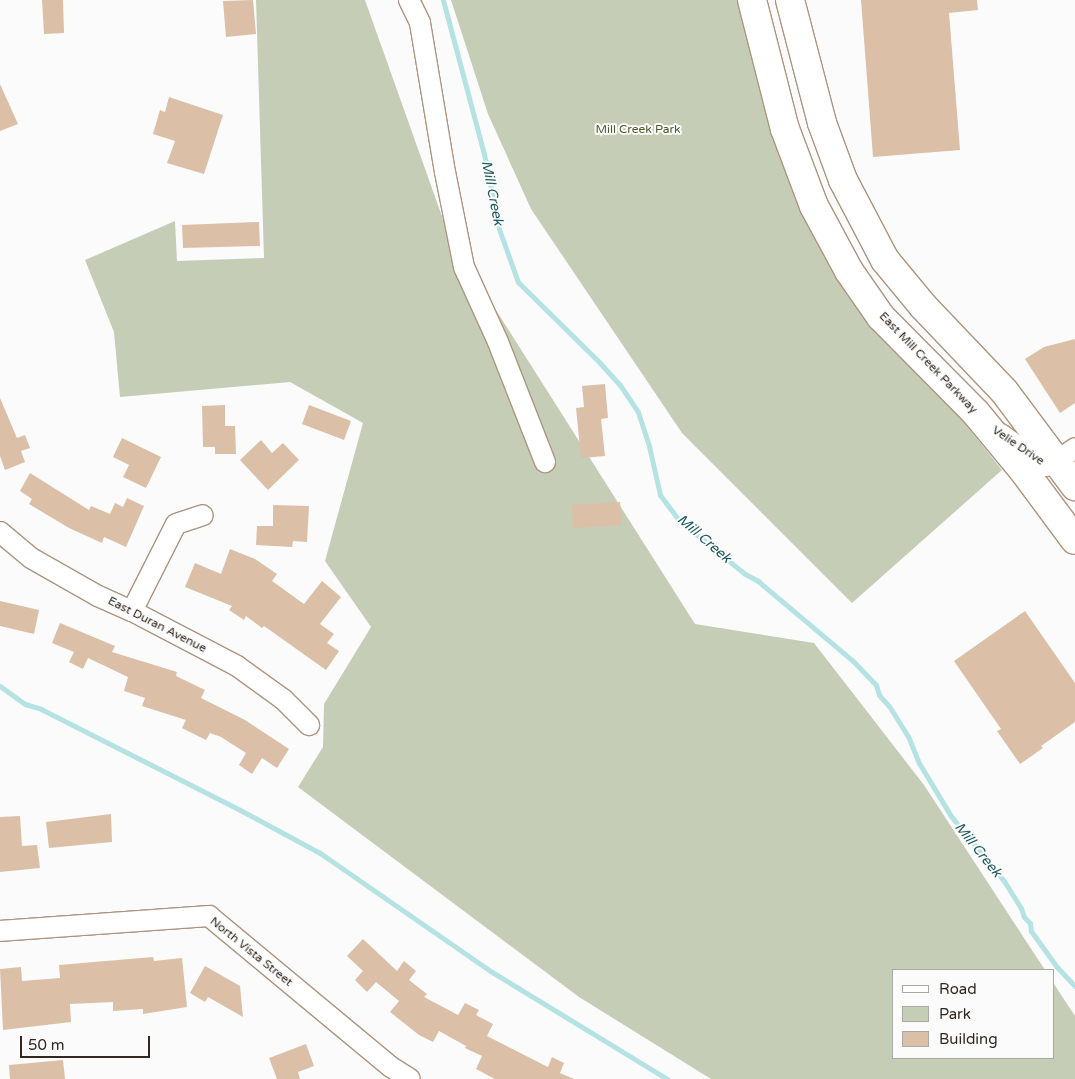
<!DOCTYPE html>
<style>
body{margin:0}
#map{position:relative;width:1075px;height:1079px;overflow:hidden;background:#fbfbfb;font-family:"Varela Round",sans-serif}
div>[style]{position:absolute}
.green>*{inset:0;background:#c6cdb7}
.stream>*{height:5px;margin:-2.5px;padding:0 2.5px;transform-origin:2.5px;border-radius:2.5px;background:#b5e2e2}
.building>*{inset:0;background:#dbbfa7}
.roads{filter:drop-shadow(1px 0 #ae947f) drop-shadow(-1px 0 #ae947f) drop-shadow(0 1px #ae947f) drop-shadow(0 -1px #ae947f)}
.street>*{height:20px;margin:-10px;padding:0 10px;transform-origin:10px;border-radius:10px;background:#fff}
.secondary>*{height:28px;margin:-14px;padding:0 14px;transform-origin:14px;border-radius:14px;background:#fff}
span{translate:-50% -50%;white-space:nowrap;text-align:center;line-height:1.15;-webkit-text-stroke:4px #fbfbfb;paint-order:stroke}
.park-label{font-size:12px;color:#4d5b28}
.street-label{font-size:12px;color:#32281f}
.water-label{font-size:14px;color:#1f5b5c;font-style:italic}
.legend{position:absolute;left:892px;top:969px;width:162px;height:90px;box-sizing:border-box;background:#fbfbfb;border:1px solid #aba7a3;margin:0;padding:6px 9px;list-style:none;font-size:15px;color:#32281f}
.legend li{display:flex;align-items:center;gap:10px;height:25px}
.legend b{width:25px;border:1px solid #aba7a3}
.scale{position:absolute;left:20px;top:1036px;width:130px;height:22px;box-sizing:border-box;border:2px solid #32281f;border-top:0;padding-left:6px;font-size:15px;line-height:18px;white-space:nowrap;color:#32281f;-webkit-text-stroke:4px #fbfbfb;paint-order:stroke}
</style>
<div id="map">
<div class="green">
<div style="clip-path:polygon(256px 0,365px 0,449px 236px,695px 624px,814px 643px,924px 785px,1045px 970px,894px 970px,894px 1058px,1054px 1058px,1054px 984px,1075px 1016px,1075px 1079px,711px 1079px,579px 997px,298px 787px,323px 747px,324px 704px,371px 627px,325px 561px,363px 423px,290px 382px,120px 397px,114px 332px,85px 260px,175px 221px,177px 261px,264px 258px)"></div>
<div style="clip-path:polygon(451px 0,737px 0,765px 103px,791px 184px,814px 234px,1002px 470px,852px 603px,682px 433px,531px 209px,488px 114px)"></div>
</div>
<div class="stream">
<div style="left:443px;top:0;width:159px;rotate:75.1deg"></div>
<div style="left:484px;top:154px;width:76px;rotate:78.7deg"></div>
<div style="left:499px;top:229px;width:56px;rotate:70.3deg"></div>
<div style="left:518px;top:282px;width:115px;rotate:44.6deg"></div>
<div style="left:600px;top:363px;width:30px;rotate:48deg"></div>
<div style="left:620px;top:385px;width:32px;rotate:56deg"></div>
<div style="left:638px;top:412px;width:36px;rotate:72deg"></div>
<div style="left:649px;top:446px;width:50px;rotate:77.3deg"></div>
<div style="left:660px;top:495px;width:31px;rotate:53deg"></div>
<div style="left:679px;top:520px;width:85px;rotate:39.3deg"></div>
<div style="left:745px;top:574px;width:15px;rotate:28deg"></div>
<div style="left:758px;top:581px;width:124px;rotate:40.1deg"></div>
<div style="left:853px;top:661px;width:33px;rotate:46deg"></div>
<div style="left:876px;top:685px;width:10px;rotate:73deg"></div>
<div style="left:879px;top:695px;width:15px;rotate:48deg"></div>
<div style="left:889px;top:706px;width:36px;rotate:58deg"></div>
<div style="left:908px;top:736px;width:29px;rotate:68deg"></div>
<div style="left:919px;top:763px;width:62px;rotate:58.9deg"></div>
<div style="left:951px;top:816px;width:84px;rotate:50.8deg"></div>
<div style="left:1004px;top:881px;width:32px;rotate:58deg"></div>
<div style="left:1021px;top:908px;width:9px;rotate:72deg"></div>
<div style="left:1024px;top:917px;width:8px;rotate:45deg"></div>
<div style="left:1030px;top:923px;width:8px;rotate:83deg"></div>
<div style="left:1031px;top:931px;width:44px;rotate:54.2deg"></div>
<div style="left:1057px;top:967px;width:26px;rotate:47deg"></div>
<div style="left:0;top:686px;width:31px;rotate:36deg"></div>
<div style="left:25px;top:704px;width:17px;rotate:17deg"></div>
<div style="left:41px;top:709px;width:225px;rotate:26.9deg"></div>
<div style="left:242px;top:811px;width:89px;rotate:28.3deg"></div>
<div style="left:320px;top:853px;width:209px;rotate:34.7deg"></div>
<div style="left:492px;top:972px;width:205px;rotate:31.4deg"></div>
</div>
<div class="building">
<div style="clip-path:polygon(42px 0,63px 0,64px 33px,44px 34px)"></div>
<div style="clip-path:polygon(253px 0,256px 34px,226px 37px,223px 1px)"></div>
<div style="clip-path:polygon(861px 0,977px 0,978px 10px,949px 13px,960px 150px,873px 157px)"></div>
<div style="clip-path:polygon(0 84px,18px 124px,0 131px)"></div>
<div style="clip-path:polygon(169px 97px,223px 115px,204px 174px,167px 163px,175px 141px,153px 134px,160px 110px,165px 112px)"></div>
<div style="clip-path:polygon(259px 222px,260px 246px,183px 248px,182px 225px)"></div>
<div style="clip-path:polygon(1075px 339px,1075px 403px,1060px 413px,1025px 359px,1044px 347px)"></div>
<div style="clip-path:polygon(605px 384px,608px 418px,601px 419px,605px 456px,581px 458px,576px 408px,584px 407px,582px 386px)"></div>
<div style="clip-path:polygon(0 398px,17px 438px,25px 435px,30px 448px,21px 451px,25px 462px,5px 470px,0 456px)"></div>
<div style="clip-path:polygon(225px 405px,225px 426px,235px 426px,236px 454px,215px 454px,215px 447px,203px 447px,202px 406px)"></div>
<div style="clip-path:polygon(309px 405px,351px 421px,344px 440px,302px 424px)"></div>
<div style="clip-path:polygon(122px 438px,161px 457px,146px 488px,123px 477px,129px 465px,113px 457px)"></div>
<div style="clip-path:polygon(261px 440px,272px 453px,283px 443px,299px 460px,268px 490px,240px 460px)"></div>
<div style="clip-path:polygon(30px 473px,89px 510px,91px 506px,110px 514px,115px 503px,123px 507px,127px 498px,144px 506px,126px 547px,104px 537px,102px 543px,69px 528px,29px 504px,32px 499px,20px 491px)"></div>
<div style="clip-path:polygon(620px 502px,622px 525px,573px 528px,572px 505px)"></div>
<div style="clip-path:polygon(273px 505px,309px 506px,307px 542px,293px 541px,292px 547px,256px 545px,257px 526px,273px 526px)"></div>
<div style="clip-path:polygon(230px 549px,255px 559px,277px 574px,272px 581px,304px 604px,322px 581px,341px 597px,320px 624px,334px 634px,327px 643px,339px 651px,326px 670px,264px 626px,262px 628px,246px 616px,244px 620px,229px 610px,232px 606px,185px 587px,195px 563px,221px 574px)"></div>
<div style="clip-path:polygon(0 601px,39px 610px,34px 634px,0 626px)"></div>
<div style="clip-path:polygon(1025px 611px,1075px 683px,1075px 722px,1041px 746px,1043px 748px,1020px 764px,997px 731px,1001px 729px,954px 661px)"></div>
<div style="clip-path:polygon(60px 623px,115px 646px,112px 652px,177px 672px,176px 676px,205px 690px,201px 698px,245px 720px,289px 749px,277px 768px,262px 758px,252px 774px,239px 765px,246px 753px,221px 737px,210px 733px,206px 740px,182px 728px,186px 720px,142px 706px,145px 698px,124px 691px,128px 677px,88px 658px,83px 669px,69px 662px,74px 652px,52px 643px)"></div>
<div style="clip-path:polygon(111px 814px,112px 842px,49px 848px,46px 822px)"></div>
<div style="clip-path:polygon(20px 816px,22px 846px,37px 845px,40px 868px,0 872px,0 817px)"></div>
<div style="clip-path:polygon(363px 939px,397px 971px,404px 961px,416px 971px,409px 980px,427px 994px,424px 997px,458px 1015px,465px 1003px,479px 1010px,476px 1015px,493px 1024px,487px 1036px,548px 1067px,552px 1057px,564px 1063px,560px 1073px,574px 1079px,495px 1079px,476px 1069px,482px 1056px,465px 1048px,466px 1046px,439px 1031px,433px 1042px,419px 1035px,390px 1012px,399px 1001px,376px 982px,367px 992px,355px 980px,363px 971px,347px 956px)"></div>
<div style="clip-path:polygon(153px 957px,154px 961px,182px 958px,187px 1007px,143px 1014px,143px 1009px,113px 1011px,113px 1002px,70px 1004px,71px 1022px,3px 1030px,0 969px,21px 967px,22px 981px,60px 978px,59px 965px)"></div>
<div style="clip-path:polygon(205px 966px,240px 986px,243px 1017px,208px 997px,205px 1002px,190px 993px)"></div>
<div style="clip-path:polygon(306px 1044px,314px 1066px,298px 1072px,300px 1079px,277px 1079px,269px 1058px)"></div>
<div style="clip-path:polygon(63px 1060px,65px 1079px,10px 1079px,9px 1065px)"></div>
</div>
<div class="roads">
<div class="street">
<div style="left:409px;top:0;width:25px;rotate:64deg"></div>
<div style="left:420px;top:23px;width:151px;rotate:80.5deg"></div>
<div style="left:445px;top:172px;width:97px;rotate:78.7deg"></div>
<div style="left:464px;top:267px;width:82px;rotate:65.6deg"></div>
<div style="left:498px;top:342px;width:129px;rotate:68.6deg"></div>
<div style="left:1001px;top:434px;width:54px;rotate:36deg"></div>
<div style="left:1045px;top:466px;width:6px;rotate:-9deg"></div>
<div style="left:1051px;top:465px;width:29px;rotate:-35deg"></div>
<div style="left:0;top:532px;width:40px;rotate:40deg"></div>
<div style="left:31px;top:558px;width:77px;rotate:29.6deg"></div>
<div style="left:98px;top:596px;width:37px;rotate:24deg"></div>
<div style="left:132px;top:611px;width:119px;rotate:27.6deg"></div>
<div style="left:237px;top:666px;width:57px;rotate:35.7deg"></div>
<div style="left:283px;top:699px;width:37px;rotate:45deg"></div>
<div style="left:132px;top:611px;width:97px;rotate:-63.2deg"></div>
<div style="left:176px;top:524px;width:28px;rotate:-18deg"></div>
<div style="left:0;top:931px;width:210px;rotate:-4.1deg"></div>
<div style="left:209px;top:916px;width:236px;rotate:39.7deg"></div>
<div style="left:391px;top:1067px;width:22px;rotate:32deg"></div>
</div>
<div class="secondary">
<div style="left:752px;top:0;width:133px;rotate:75.7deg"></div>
<div style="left:785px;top:129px;width:82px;rotate:69.4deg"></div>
<div style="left:814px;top:206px;width:74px;rotate:61.7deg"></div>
<div style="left:849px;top:271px;width:56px;rotate:55.2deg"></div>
<div style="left:881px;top:317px;width:135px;rotate:45.3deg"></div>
<div style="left:976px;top:413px;width:74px;rotate:50.5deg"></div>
<div style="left:1023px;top:470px;width:87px;rotate:53.4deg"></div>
<div style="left:790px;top:0;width:127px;rotate:75.4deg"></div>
<div style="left:822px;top:123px;width:61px;rotate:69.8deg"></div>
<div style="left:843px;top:180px;width:90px;rotate:62.3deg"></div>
<div style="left:885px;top:260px;width:60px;rotate:50.4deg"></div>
<div style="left:923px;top:306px;width:117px;rotate:46.4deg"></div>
<div style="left:1004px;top:391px;width:119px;rotate:53.2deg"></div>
</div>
</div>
<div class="park-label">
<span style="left:638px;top:130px">Mill Creek Park</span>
</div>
<div class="street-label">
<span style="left:928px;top:363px;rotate:46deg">East Mill Creek Parkway</span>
<span style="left:1018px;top:446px;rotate:34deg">Velie Drive</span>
<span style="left:157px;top:625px;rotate:27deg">East Duran Avenue</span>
<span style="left:251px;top:952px;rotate:39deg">North Vista Street</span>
</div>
<div class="water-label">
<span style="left:492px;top:193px;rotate:79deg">Mill Creek</span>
<span style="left:704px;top:539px;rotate:41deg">Mill Creek</span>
<span style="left:978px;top:850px;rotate:51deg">Mill Creek</span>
</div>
<ul class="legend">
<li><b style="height:6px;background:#fff"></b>Road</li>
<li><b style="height:14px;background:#c6cdb7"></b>Park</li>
<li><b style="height:14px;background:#dbbfa7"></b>Building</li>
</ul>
<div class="scale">50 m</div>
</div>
